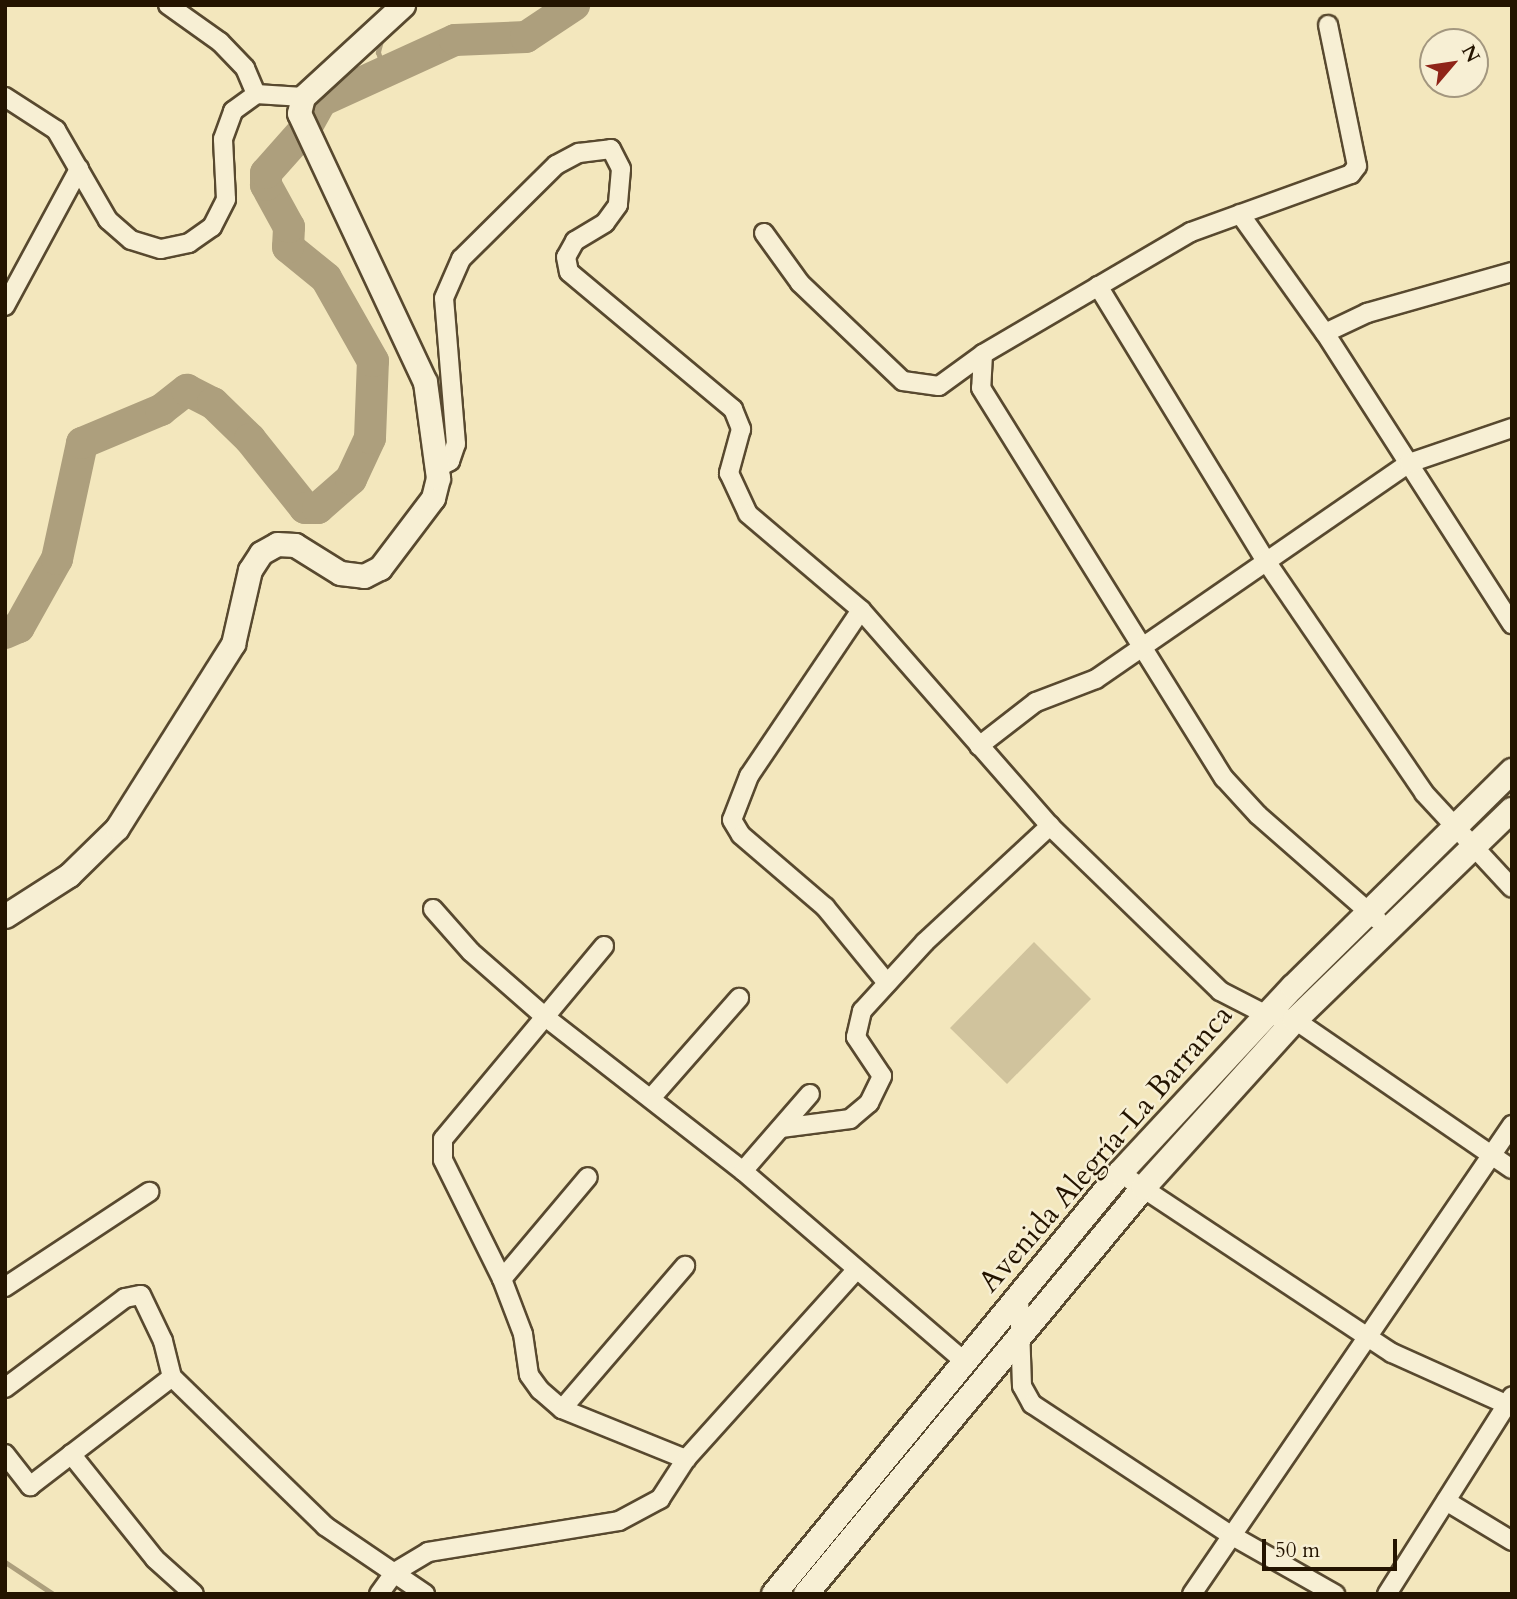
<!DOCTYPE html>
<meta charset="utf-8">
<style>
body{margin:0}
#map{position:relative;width:1517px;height:1599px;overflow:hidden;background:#f3e7bd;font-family:Cardo,serif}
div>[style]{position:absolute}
.green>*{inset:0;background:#d0c39d}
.stream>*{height:5px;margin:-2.5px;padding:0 2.5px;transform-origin:2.5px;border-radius:2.5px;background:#ad9f7d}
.river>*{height:32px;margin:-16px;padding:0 16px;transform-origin:16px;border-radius:16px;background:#ad9f7d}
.roads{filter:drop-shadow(2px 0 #58492f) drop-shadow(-2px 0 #58492f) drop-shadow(0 2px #58492f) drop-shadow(0 -2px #58492f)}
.minor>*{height:18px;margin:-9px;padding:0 9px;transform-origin:9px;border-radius:9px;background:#f7efd4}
.tertiary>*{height:23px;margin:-11.5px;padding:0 11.5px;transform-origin:11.5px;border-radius:11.5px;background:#f7efd4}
.secondary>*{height:24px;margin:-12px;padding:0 12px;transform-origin:12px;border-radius:12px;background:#f7efd4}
span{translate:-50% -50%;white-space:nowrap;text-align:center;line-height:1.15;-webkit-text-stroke:5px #f7efd4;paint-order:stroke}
.street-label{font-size:30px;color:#241400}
.frame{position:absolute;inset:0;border:7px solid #241400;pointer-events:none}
.north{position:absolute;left:1419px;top:28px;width:70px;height:70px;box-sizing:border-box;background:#f7efd4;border:2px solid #a3977f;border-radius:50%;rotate:61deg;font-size:19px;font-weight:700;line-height:28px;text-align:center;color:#241400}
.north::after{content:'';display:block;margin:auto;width:24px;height:32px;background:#8f2418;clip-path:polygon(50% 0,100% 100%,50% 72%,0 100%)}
.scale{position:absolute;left:1262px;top:1539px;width:135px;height:32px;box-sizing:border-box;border:4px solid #241400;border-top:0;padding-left:9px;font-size:21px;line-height:24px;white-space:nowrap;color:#241400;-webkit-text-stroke:5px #f7efd4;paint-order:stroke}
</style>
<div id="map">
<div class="green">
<div style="clip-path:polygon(1034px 942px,1091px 999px,1007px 1084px,950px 1028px)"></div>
</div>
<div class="stream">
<div style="left:383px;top:33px;width:20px;rotate:105deg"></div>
<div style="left:378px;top:52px;width:21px;rotate:73deg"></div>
<div style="left:5px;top:1562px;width:58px;rotate:33.7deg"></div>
</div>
<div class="river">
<div style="left:5px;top:633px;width:15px;rotate:-23deg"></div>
<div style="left:19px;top:627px;width:78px;rotate:-60.8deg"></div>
<div style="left:57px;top:559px;width:119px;rotate:-77.8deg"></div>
<div style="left:82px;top:443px;width:86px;rotate:-22.7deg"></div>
<div style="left:161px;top:410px;width:33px;rotate:-38deg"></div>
<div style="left:187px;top:390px;width:29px;rotate:27deg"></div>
<div style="left:213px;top:403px;width:52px;rotate:44.2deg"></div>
<div style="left:250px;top:439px;width:88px;rotate:51.4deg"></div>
<div style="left:305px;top:508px;width:13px"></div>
<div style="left:318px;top:508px;width:44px;rotate:-41.3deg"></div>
<div style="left:351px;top:479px;width:45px;rotate:-65.1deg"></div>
<div style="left:370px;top:438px;width:77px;rotate:-87.8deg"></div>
<div style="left:373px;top:361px;width:95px;rotate:-119.5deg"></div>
<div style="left:326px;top:278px;width:49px;rotate:-140.8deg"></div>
<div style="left:288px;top:247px;width:20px;rotate:-87deg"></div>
<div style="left:289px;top:227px;width:48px;rotate:-118.7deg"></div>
<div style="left:266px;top:185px;width:12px;rotate:-90deg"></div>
<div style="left:266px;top:173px;width:60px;rotate:-48.4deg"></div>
<div style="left:306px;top:128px;width:31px;rotate:-61deg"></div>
<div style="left:321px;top:101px;width:147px;rotate:-24.5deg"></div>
<div style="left:455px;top:40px;width:71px;rotate:-2.4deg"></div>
<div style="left:526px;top:37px;width:58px;rotate:-33.7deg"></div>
</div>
<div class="roads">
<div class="minor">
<div style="left:168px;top:5px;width:64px;rotate:35.4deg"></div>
<div style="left:220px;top:42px;width:36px;rotate:46deg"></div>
<div style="left:245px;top:68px;width:28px;rotate:67deg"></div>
<div style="left:5px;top:97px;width:61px;rotate:32.9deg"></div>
<div style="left:56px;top:130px;width:104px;rotate:60deg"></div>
<div style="left:108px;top:220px;width:30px;rotate:41deg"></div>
<div style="left:131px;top:240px;width:31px;rotate:17deg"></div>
<div style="left:161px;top:249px;width:29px;rotate:-12deg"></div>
<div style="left:189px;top:243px;width:28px;rotate:-35deg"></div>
<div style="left:212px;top:227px;width:31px;rotate:-63deg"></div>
<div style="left:226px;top:199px;width:60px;rotate:-92.9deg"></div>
<div style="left:223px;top:139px;width:30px;rotate:-70deg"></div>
<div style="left:233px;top:111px;width:29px;rotate:-36deg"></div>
<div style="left:256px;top:94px;width:47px;rotate:3.7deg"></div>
<div style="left:1240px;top:214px;width:146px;rotate:54.5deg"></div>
<div style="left:1325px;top:333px;width:346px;rotate:57.3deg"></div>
<div style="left:764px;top:233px;width:62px;rotate:54.2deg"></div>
<div style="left:800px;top:283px;width:142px;rotate:43.6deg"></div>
<div style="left:903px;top:381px;width:36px;rotate:8deg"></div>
<div style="left:939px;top:386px;width:54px;rotate:-36deg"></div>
<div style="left:983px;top:354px;width:241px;rotate:-30.4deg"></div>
<div style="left:1191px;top:232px;width:170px;rotate:-19.9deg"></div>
<div style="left:1351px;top:174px;width:10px;rotate:-53deg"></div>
<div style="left:1357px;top:166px;width:144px;rotate:-101.6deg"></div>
<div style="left:1098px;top:286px;width:326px;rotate:58.6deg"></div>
<div style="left:1268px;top:564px;width:277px;rotate:55.7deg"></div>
<div style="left:1424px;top:793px;width:129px;rotate:47.2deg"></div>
<div style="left:5px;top:306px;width:156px;rotate:-61.6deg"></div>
<div style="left:1325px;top:333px;width:47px;rotate:-25.5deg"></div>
<div style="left:1367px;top:313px;width:151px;rotate:-15.8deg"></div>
<div style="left:983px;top:354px;width:34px;rotate:93deg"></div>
<div style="left:981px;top:388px;width:460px;rotate:58.1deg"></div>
<div style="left:1224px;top:778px;width:50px;rotate:47.4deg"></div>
<div style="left:1258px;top:815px;width:159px;rotate:41.2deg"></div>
<div style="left:437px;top:468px;width:15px;rotate:-28deg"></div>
<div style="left:450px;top:461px;width:18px;rotate:-71deg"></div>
<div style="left:456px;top:444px;width:146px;rotate:-94.7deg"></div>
<div style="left:444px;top:298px;width:43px;rotate:-66.4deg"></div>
<div style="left:461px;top:259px;width:134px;rotate:-44.7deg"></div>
<div style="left:556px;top:165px;width:26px;rotate:-28deg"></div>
<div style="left:579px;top:153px;width:32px;rotate:-7deg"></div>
<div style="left:611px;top:149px;width:22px;rotate:63deg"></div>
<div style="left:621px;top:169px;width:36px;rotate:95deg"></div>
<div style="left:618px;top:205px;width:22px;rotate:126deg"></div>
<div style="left:605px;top:223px;width:35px;rotate:149deg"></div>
<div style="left:575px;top:241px;width:18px;rotate:119deg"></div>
<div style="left:566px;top:257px;width:15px;rotate:79deg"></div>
<div style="left:569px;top:272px;width:214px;rotate:39.9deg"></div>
<div style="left:733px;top:409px;width:22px;rotate:68deg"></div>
<div style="left:741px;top:429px;width:46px;rotate:105.3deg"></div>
<div style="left:729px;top:473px;width:45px;rotate:65.1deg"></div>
<div style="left:748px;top:514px;width:148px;rotate:40.3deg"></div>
<div style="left:861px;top:610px;width:287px;rotate:48.8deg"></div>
<div style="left:1050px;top:826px;width:237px;rotate:44.1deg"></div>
<div style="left:1220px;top:991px;width:53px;rotate:27.1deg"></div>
<div style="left:1267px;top:1015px;width:28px;rotate:10deg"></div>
<div style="left:1295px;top:1020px;width:263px;rotate:34.5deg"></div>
<div style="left:861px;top:610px;width:200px;rotate:124deg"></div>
<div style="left:749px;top:776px;width:47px;rotate:111.1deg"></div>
<div style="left:732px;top:820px;width:17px;rotate:59deg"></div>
<div style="left:741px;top:835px;width:111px;rotate:40.6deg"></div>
<div style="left:825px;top:907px;width:98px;rotate:50.8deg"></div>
<div style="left:979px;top:746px;width:72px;rotate:-37.7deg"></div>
<div style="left:1036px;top:702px;width:64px;rotate:-21deg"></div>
<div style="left:1096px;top:679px;width:380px;rotate:-34.6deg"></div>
<div style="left:1409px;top:463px;width:109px;rotate:-18.8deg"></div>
<div style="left:433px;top:909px;width:57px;rotate:48.5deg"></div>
<div style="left:471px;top:952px;width:97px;rotate:41.2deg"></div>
<div style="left:544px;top:1016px;width:252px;rotate:37.9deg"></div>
<div style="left:743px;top:1171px;width:291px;rotate:40.7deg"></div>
<div style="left:604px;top:946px;width:251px;rotate:129.8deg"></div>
<div style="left:443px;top:1139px;width:21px;rotate:90deg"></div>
<div style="left:443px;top:1160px;width:133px;rotate:63.6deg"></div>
<div style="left:502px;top:1279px;width:59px;rotate:69.1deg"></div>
<div style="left:523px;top:1334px;width:41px;rotate:81.7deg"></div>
<div style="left:529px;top:1375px;width:19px;rotate:54deg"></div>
<div style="left:540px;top:1390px;width:29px;rotate:41deg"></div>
<div style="left:562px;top:1409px;width:134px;rotate:22deg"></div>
<div style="left:686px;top:1459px;width:254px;rotate:-48deg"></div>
<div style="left:652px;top:1097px;width:132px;rotate:-48.7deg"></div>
<div style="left:781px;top:1128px;width:70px;rotate:-7.4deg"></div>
<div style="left:850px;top:1119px;width:25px;rotate:-40deg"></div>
<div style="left:869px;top:1103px;width:30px;rotate:-64deg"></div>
<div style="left:882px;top:1076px;width:47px;rotate:-123.7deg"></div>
<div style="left:856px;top:1037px;width:27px;rotate:-77deg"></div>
<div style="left:862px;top:1011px;width:93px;rotate:-47.6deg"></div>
<div style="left:925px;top:942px;width:171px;rotate:-42.9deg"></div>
<div style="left:743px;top:1171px;width:102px;rotate:-49deg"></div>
<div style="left:1120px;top:1173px;width:326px;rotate:33.5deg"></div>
<div style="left:1392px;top:1353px;width:132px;rotate:24.2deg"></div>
<div style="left:502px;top:1279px;width:133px;rotate:-49.9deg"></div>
<div style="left:5px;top:1287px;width:173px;rotate:-33.4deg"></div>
<div style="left:1019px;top:1296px;width:90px;rotate:88.1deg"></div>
<div style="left:1022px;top:1386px;width:21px;rotate:61deg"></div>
<div style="left:1032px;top:1404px;width:238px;rotate:33.4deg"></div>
<div style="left:1231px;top:1535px;width:120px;rotate:29.6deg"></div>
<div style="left:5px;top:1388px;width:150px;rotate:-36.9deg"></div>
<div style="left:125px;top:1298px;width:16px;rotate:-11deg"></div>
<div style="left:141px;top:1295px;width:51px;rotate:64.4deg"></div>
<div style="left:163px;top:1341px;width:37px;rotate:76deg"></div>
<div style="left:172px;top:1377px;width:214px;rotate:44.2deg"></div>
<div style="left:325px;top:1526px;width:121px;rotate:34.2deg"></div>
<div style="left:562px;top:1409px;width:189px;rotate:-49.3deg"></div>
<div style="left:5px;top:1454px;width:41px;rotate:52deg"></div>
<div style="left:30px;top:1486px;width:179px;rotate:-37.5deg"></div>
<div style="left:71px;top:1454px;width:134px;rotate:51.3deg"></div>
<div style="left:155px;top:1559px;width:52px;rotate:41.9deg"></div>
<div style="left:1446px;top:1501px;width:77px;rotate:31.2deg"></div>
<div style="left:379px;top:1594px;width:27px;rotate:-54deg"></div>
<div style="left:395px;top:1572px;width:39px;rotate:-31deg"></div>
<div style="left:428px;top:1552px;width:193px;rotate:-9.2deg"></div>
<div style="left:619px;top:1521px;width:47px;rotate:-28.2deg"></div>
<div style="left:660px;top:1499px;width:48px;rotate:-57deg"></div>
<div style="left:1192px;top:1594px;width:568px;rotate:-55.69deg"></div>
<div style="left:1387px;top:1594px;width:234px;rotate:-57.7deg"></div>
</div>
<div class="tertiary">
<div style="left:5px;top:916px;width:76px;rotate:-32.6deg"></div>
<div style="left:69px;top:875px;width:67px;rotate:-44.4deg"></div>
<div style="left:117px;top:828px;width:218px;rotate:-57.8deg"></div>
<div style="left:233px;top:644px;width:76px;rotate:-77.1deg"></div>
<div style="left:250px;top:570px;width:20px;rotate:-57deg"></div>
<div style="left:261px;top:553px;width:18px;rotate:-29deg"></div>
<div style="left:277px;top:544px;width:18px;rotate:3deg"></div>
<div style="left:295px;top:545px;width:53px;rotate:31.9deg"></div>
<div style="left:340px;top:573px;width:24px;rotate:7deg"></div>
<div style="left:364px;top:576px;width:18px;rotate:-27deg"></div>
<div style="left:380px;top:568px;width:88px;rotate:-52.9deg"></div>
<div style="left:433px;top:498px;width:21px;rotate:-76deg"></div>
<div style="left:438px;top:478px;width:97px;rotate:-97.7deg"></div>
<div style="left:425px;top:382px;width:297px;rotate:-115.1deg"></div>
<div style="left:299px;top:113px;width:16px;rotate:-76deg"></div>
<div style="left:303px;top:97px;width:136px;rotate:-42.6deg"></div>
</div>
<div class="secondary">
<div style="left:774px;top:1594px;width:545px;rotate:-50.58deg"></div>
<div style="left:1120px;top:1173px;width:254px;rotate:-47.1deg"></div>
<div style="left:1293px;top:987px;width:308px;rotate:-44.6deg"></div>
<div style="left:806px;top:1594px;width:529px;rotate:-50.29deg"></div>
<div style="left:1144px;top:1187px;width:225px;rotate:-47.9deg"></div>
<div style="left:1295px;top:1020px;width:302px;rotate:-44.1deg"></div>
</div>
</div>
<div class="street-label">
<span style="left:1106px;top:1149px;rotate:-49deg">Avenida Alegría-La Barranca</span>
</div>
<div class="frame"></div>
<div class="north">N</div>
<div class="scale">50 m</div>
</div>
